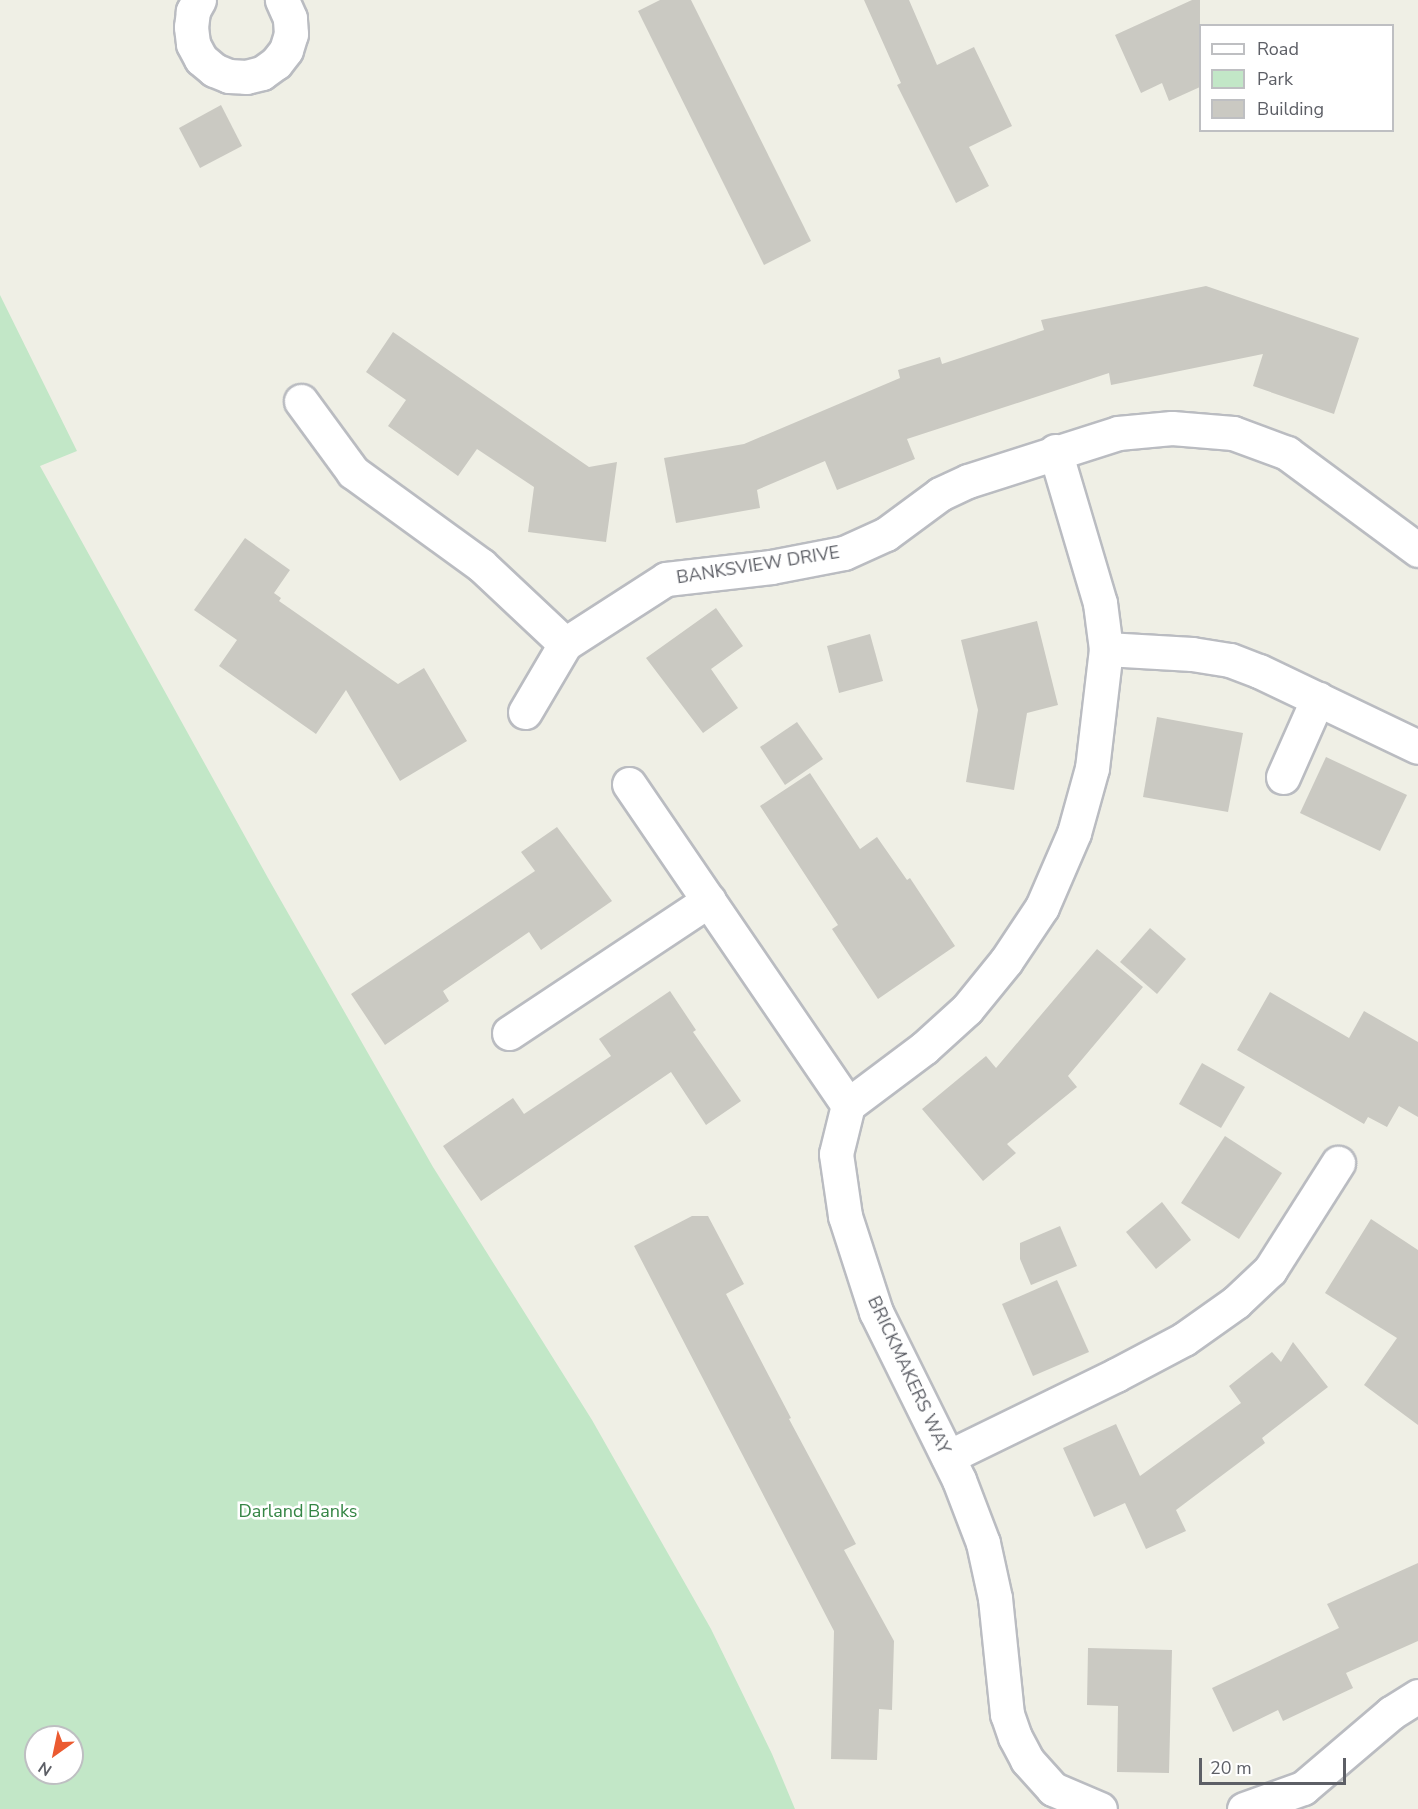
<!DOCTYPE html>
<style>
body{margin:0}
#map{position:relative;width:1418px;height:1809px;overflow:hidden;background:#efefe5;font-family:"Nunito Sans",sans-serif}
div>[style]{position:absolute}
.green>*{inset:0;background:#c2e7c7}
.building>*{inset:0;background:#cac9c2}
.roads{filter:drop-shadow(2px 0 #babcc1) drop-shadow(-2px 0 #babcc1) drop-shadow(0 2px #babcc1) drop-shadow(0 -2px #babcc1)}
.minor>*{height:33px;margin:-16.5px;padding:0 16.5px;transform-origin:16.5px;border-radius:16.5px;background:#fff}
span{translate:-50% -50%;white-space:nowrap;text-align:center;line-height:1.15;-webkit-text-stroke:5px #fff;paint-order:stroke}
.street-label{font-size:18px;color:#5d5f66}
.park-label{font-size:18px;color:#348544}
.legend{position:absolute;left:1199px;top:24px;width:195px;height:108px;box-sizing:border-box;background:#fff;border:2px solid #bebfc2;margin:0;padding:8px 10px;list-style:none;font-size:18px;color:#5d5f66}
.legend li{display:flex;align-items:center;gap:12px;height:30px}
.legend b{width:30px;border:2px solid #bebfc2}
.north{position:absolute;left:24px;top:1725px;width:60px;height:60px;box-sizing:border-box;background:#fff;border:2px solid #bebfc2;border-radius:50%;rotate:213deg;font-size:16px;font-weight:700;line-height:24px;text-align:center;color:#5d5f66}
.north::after{content:'';display:block;margin:auto;width:21px;height:27px;background:#eb5a30;clip-path:polygon(50% 0,100% 100%,50% 72%,0 100%)}
.scale{position:absolute;left:1199px;top:1758px;width:147px;height:27px;box-sizing:border-box;border:3px solid #5d5f66;border-top:0;padding-left:8px;font-size:18px;line-height:21px;white-space:nowrap;color:#5d5f66;-webkit-text-stroke:4px #fff;paint-order:stroke}
</style>
<div id="map">
<div class="green">
<div style="clip-path:polygon(evenodd,0 295px,77px 451px,40px 466px,268px 878px,433px 1167px,592px 1420px,711px 1629px,772px 1754px,795px 1809px,0 1809px,0 295px,36px 1737px,72px 1737px,72px 1773px,36px 1773px,36px 1737px)"></div>
</div>
<div class="building">
<div style="clip-path:polygon(660px 0,691px 0,811px 241px,764px 265px,638px 11px)"></div>
<div style="clip-path:polygon(864px 0,909px 0,937px 65px,974px 47px,1012px 126px,969px 147px,989px 186px,956px 203px,897px 85px,901px 83px)"></div>
<div style="clip-path:polygon(1192px 0,1200px 0,1200px 87px,1169px 101px,1162px 83px,1141px 93px,1115px 35px)"></div>
<div style="clip-path:polygon(221px 105px,242px 146px,200px 168px,179px 128px)"></div>
<div style="clip-path:polygon(1206px 286px,1359px 338px,1334px 414px,1253px 386px,1263px 354px,1111px 385px,1109px 373px,907px 439px,915px 459px,837px 490px,825px 461px,757px 490px,760px 508px,676px 523px,664px 458px,744px 444px,900px 378px,898px 370px,940px 357px,942px 364px,1044px 330px,1041px 320px)"></div>
<div style="clip-path:polygon(393px 332px,589px 467px,617px 462px,606px 542px,528px 532px,534px 487px,477px 449px,458px 476px,388px 426px,406px 400px,366px 372px)"></div>
<div style="clip-path:polygon(245px 538px,290px 570px,274px 593px,281px 598px,279px 601px,398px 684px,424px 668px,467px 741px,400px 781px,346px 690px,316px 734px,219px 666px,237px 640px,194px 610px)"></div>
<div style="clip-path:polygon(716px 608px,743px 646px,711px 669px,738px 708px,703px 733px,646px 658px)"></div>
<div style="clip-path:polygon(1037px 621px,1058px 705px,1027px 713px,1014px 790px,966px 782px,978px 710px,961px 640px)"></div>
<div style="clip-path:polygon(870px 634px,883px 681px,839px 693px,827px 646px)"></div>
<div style="clip-path:polygon(1157px 717px,1243px 733px,1228px 812px,1143px 797px)"></div>
<div style="clip-path:polygon(797px 722px,823px 759px,785px 785px,760px 747px)"></div>
<div style="clip-path:polygon(1326px 757px,1407px 795px,1380px 851px,1300px 813px)"></div>
<div style="clip-path:polygon(810px 773px,860px 849px,877px 837px,907px 880px,910px 878px,955px 946px,878px 999px,832px 929px,838px 925px,760px 806px)"></div>
<div style="clip-path:polygon(557px 827px,612px 901px,541px 950px,529px 932px,443px 991px,449px 1001px,385px 1045px,351px 994px,535px 871px,521px 852px)"></div>
<div style="clip-path:polygon(1150px 928px,1186px 959px,1157px 994px,1120px 962px)"></div>
<div style="clip-path:polygon(1097px 949px,1143px 987px,1068px 1076px,1077px 1087px,1007px 1144px,1016px 1153px,983px 1181px,922px 1109px,986px 1056px,996px 1068px)"></div>
<div style="clip-path:polygon(670px 991px,696px 1030px,693px 1032px,741px 1101px,706px 1125px,671px 1072px,481px 1201px,443px 1146px,513px 1098px,524px 1114px,611px 1056px,599px 1039px)"></div>
<div style="clip-path:polygon(1270px 992px,1349px 1038px,1364px 1011px,1418px 1042px,1418px 1117px,1399px 1106px,1387px 1127px,1368px 1117px,1364px 1124px,1237px 1050px)"></div>
<div style="clip-path:polygon(1202px 1063px,1245px 1087px,1221px 1128px,1179px 1104px)"></div>
<div style="clip-path:polygon(1225px 1136px,1282px 1173px,1239px 1239px,1181px 1203px)"></div>
<div style="clip-path:polygon(1162px 1202px,1191px 1240px,1156px 1269px,1126px 1232px)"></div>
<div style="clip-path:polygon(692px 1216px,708px 1216px,744px 1284px,726px 1294px,791px 1418px,789px 1419px,856px 1544px,844px 1550px,894px 1641px,892px 1710px,879px 1709px,877px 1760px,831px 1759px,834px 1631px,634px 1246px)"></div>
<div style="clip-path:polygon(1371px 1219px,1418px 1250px,1418px 1425px,1364px 1385px,1397px 1338px,1325px 1293px)"></div>
<div style="clip-path:polygon(1060px 1226px,1077px 1266px,1031px 1285px,1020px 1259px,1020px 1243px)"></div>
<div style="clip-path:polygon(1057px 1280px,1089px 1352px,1033px 1376px,1002px 1304px)"></div>
<div style="clip-path:polygon(1293px 1342px,1328px 1387px,1262px 1438px,1265px 1443px,1176px 1510px,1186px 1531px,1146px 1549px,1125px 1503px,1094px 1517px,1063px 1448px,1116px 1424px,1140px 1476px,1241px 1403px,1229px 1386px,1272px 1352px,1281px 1362px)"></div>
<div style="clip-path:polygon(1418px 1563px,1418px 1641px,1346px 1673px,1353px 1688px,1283px 1721px,1278px 1710px,1233px 1732px,1212px 1688px,1339px 1628px,1327px 1604px)"></div>
<div style="clip-path:polygon(1088px 1648px,1172px 1650px,1169px 1773px,1117px 1772px,1118px 1706px,1087px 1705px)"></div>
</div>
<div class="roads">
<div class="minor">
<div style="left:199px;top:0;width:13px;rotate:119deg"></div>
<div style="left:193px;top:11px;width:16px;rotate:97deg"></div>
<div style="left:191px;top:27px;width:17px;rotate:83deg"></div>
<div style="left:193px;top:44px;width:17px;rotate:62deg"></div>
<div style="left:201px;top:59px;width:17px;rotate:40deg"></div>
<div style="left:214px;top:70px;width:16px;rotate:22deg"></div>
<div style="left:229px;top:76px;width:17px;rotate:3deg"></div>
<div style="left:246px;top:77px;width:16px;rotate:-14deg"></div>
<div style="left:262px;top:73px;width:17px;rotate:-36deg"></div>
<div style="left:276px;top:63px;width:16px;rotate:-52deg"></div>
<div style="left:286px;top:50px;width:17px;rotate:-73deg"></div>
<div style="left:291px;top:34px;width:16px;rotate:-94deg"></div>
<div style="left:290px;top:18px;width:20px;rotate:-114deg"></div>
<div style="left:301px;top:401px;width:88px;rotate:53.8deg"></div>
<div style="left:353px;top:472px;width:158px;rotate:36deg"></div>
<div style="left:481px;top:565px;width:115px;rotate:43.2deg"></div>
<div style="left:1055px;top:451px;width:159px;rotate:73.5deg"></div>
<div style="left:1100px;top:603px;width:46px;rotate:82.6deg"></div>
<div style="left:1106px;top:649px;width:120px;rotate:96.7deg"></div>
<div style="left:1092px;top:768px;width:67px;rotate:105.5deg"></div>
<div style="left:1074px;top:833px;width:81px;rotate:113.4deg"></div>
<div style="left:1042px;top:907px;width:65px;rotate:123.7deg"></div>
<div style="left:1006px;top:961px;width:62px;rotate:129.1deg"></div>
<div style="left:967px;top:1009px;width:58px;rotate:137.8deg"></div>
<div style="left:924px;top:1048px;width:95px;rotate:143.1deg"></div>
<div style="left:848px;top:1105px;width:50px;rotate:103.8deg"></div>
<div style="left:836px;top:1154px;width:63px;rotate:81.7deg"></div>
<div style="left:845px;top:1216px;width:101px;rotate:72.1deg"></div>
<div style="left:876px;top:1312px;width:187px;rotate:63.7deg"></div>
<div style="left:959px;top:1480px;width:67px;rotate:69.1deg"></div>
<div style="left:983px;top:1543px;width:56px;rotate:77.7deg"></div>
<div style="left:995px;top:1598px;width:117px;rotate:84.1deg"></div>
<div style="left:1007px;top:1714px;width:24px;rotate:71deg"></div>
<div style="left:1015px;top:1737px;width:26px;rotate:62deg"></div>
<div style="left:1027px;top:1760px;width:39px;rotate:48deg"></div>
<div style="left:1053px;top:1789px;width:51px;rotate:23.1deg"></div>
<div style="left:1106px;top:649px;width:86px;rotate:3.3deg"></div>
<div style="left:1192px;top:654px;width:38px;rotate:9deg"></div>
<div style="left:1230px;top:660px;width:31px;rotate:21deg"></div>
<div style="left:1259px;top:671px;width:176px;rotate:25.5deg"></div>
<div style="left:525px;top:712px;width:79px;rotate:-59.5deg"></div>
<div style="left:565px;top:644px;width:120px;rotate:-32.8deg"></div>
<div style="left:666px;top:579px;width:106px;rotate:-6.5deg"></div>
<div style="left:771px;top:567px;width:74px;rotate:-10.9deg"></div>
<div style="left:844px;top:553px;width:46px;rotate:-24.3deg"></div>
<div style="left:886px;top:534px;width:67px;rotate:-36.5deg"></div>
<div style="left:940px;top:494px;width:31px;rotate:-25deg"></div>
<div style="left:968px;top:481px;width:157px;rotate:-17.7deg"></div>
<div style="left:1118px;top:433px;width:54px;rotate:-5.3deg"></div>
<div style="left:1172px;top:428px;width:61px;rotate:4.7deg"></div>
<div style="left:1233px;top:433px;width:58px;rotate:20.3deg"></div>
<div style="left:1287px;top:453px;width:163px;rotate:36.5deg"></div>
<div style="left:1283px;top:777px;width:86px;rotate:-66.1deg"></div>
<div style="left:629px;top:784px;width:389px;rotate:55.7deg"></div>
<div style="left:509px;top:1033px;width:240px;rotate:-33.6deg"></div>
<div style="left:948px;top:1457px;width:187px;rotate:-26deg"></div>
<div style="left:1116px;top:1375px;width:77px;rotate:-27.9deg"></div>
<div style="left:1184px;top:1339px;width:64px;rotate:-35.4deg"></div>
<div style="left:1236px;top:1302px;width:47px;rotate:-43.3deg"></div>
<div style="left:1270px;top:1270px;width:127px;rotate:-57.6deg"></div>
<div style="left:1244px;top:1809px;width:63px;rotate:-19.6deg"></div>
<div style="left:1303px;top:1788px;width:116px;rotate:-40.4deg"></div>
<div style="left:1391px;top:1713px;width:32px;rotate:-32deg"></div>
</div>
</div>
<div class="street-label">
<span style="left:758px;top:565px;rotate:-9deg">BANKSVIEW DRIVE</span>
<span style="left:909px;top:1375px;rotate:65deg">BRICKMAKERS WAY</span>
</div>
<div class="park-label">
<span style="left:298px;top:1511px">Darland Banks</span>
</div>
<ul class="legend">
<li><b style="height:8px;background:#fff"></b>Road</li>
<li><b style="height:16px;background:#c2e7c7"></b>Park</li>
<li><b style="height:16px;background:#cac9c2"></b>Building</li>
</ul>
<div class="north">N</div>
<div class="scale">20 m</div>
</div>
